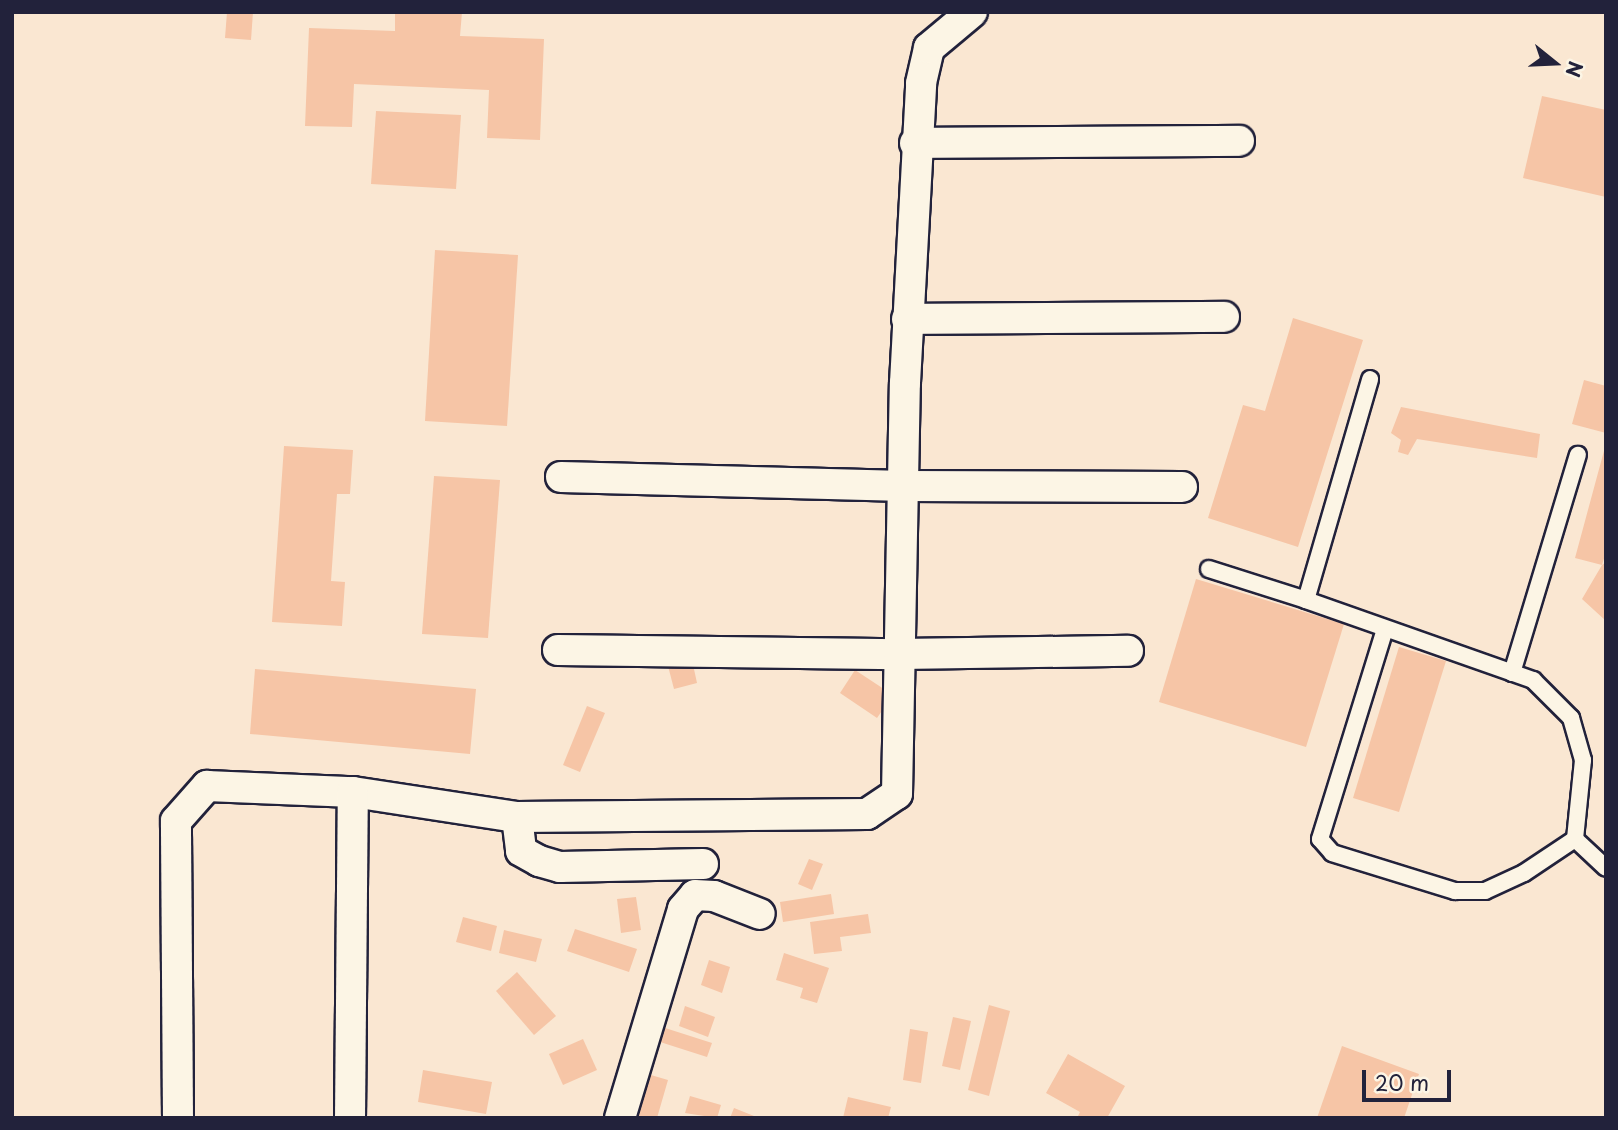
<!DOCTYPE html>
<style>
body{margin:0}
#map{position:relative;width:1618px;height:1130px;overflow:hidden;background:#fae7d2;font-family:"Playpen Sans",sans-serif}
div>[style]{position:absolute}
.building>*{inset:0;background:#f6c5a6}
.roads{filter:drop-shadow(2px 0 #22223b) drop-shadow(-2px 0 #22223b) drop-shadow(0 2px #22223b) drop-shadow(0 -2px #22223b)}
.service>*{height:16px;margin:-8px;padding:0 8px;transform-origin:8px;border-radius:8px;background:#fcf5e5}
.minor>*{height:30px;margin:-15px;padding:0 15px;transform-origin:15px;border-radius:15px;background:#fcf5e5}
span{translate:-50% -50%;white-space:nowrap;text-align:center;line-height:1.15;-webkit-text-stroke:7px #fcf5e5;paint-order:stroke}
.frame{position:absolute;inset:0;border:14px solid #22223b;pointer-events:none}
.north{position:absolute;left:1520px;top:28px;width:70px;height:70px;-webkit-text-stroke:5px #fcf5e5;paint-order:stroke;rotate:108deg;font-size:19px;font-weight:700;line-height:28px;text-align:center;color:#22223b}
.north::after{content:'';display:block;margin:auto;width:24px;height:32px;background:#22223b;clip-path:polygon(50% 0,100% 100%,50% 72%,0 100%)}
.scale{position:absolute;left:1362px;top:1070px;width:89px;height:32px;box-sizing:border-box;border:4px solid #22223b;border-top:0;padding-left:9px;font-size:21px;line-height:24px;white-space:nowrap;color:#22223b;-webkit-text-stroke:5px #fcf5e5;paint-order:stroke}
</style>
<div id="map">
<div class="building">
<div style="clip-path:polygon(227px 12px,253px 12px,251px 40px,225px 38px)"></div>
<div style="clip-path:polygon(395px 12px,462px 12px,460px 36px,544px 39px,540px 140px,487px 138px,489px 90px,354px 84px,352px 127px,305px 126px,309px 28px,395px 31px)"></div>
<div style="clip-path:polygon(1542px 96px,1606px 110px,1606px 197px,1523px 178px)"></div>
<div style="clip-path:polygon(376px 111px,461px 115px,456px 189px,371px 184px)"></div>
<div style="clip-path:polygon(435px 250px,518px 255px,507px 426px,425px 421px)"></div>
<div style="clip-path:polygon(1293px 318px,1363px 340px,1298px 547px,1208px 518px,1243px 405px,1265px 411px)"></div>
<div style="clip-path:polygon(1584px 380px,1606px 386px,1606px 433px,1572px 424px)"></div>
<div style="clip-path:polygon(1401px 407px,1540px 434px,1537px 458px,1417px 439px,1408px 455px,1398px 452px,1401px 440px,1391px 433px)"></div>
<div style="clip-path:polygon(284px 446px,353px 450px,350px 494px,337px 494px,331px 581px,345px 582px,342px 626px,272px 622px)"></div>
<div style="clip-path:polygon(1605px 447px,1606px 552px,1602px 565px,1606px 562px,1606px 621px,1582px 599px,1602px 565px,1575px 558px)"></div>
<div style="clip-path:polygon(434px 476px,500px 480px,488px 638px,422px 634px)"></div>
<div style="clip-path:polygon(1196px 579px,1344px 624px,1306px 747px,1159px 702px)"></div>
<div style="clip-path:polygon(1399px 647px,1446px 661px,1399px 812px,1353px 798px)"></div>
<div style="clip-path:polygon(692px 660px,697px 683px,674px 689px,668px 666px)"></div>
<div style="clip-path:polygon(255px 669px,476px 689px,470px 754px,250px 734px)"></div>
<div style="clip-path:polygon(855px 670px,893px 695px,877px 718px,840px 693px)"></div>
<div style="clip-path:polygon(587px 706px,605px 713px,580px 772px,563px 765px)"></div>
<div style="clip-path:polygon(809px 859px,823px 864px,812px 890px,798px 884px)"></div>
<div style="clip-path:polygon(831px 894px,834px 914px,783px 922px,780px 902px)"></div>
<div style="clip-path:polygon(636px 897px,641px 930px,621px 933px,617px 899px)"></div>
<div style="clip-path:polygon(868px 914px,871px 933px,840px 937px,842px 951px,814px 954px,810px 922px)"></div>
<div style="clip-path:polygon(463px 917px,497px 926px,491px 951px,456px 942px)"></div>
<div style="clip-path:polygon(575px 929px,637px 949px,629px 972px,567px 951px)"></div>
<div style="clip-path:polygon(504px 930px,542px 939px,536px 962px,499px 953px)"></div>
<div style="clip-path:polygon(784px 953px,829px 968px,817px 1003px,800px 998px,803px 988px,776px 980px)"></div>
<div style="clip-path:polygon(709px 960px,730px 967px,722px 993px,701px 985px)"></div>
<div style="clip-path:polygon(517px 972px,556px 1016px,534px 1035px,496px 991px)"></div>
<div style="clip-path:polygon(989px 1005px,1010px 1011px,989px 1096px,968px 1090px)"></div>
<div style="clip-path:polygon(685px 1006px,715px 1017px,708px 1037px,679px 1026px)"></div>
<div style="clip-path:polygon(953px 1017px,971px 1021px,960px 1070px,942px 1066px)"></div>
<div style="clip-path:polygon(662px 1027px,712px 1043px,707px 1057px,657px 1041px)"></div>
<div style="clip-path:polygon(910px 1029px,928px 1032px,921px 1083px,903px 1080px)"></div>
<div style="clip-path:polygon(583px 1039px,597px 1070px,563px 1085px,549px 1054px)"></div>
<div style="clip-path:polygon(1342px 1046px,1419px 1074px,1404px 1118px,1317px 1118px)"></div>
<div style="clip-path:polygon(1068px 1054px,1125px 1086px,1107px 1118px,1077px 1118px,1080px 1112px,1046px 1093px)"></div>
<div style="clip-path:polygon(423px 1070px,492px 1082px,486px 1114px,418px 1102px)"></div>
<div style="clip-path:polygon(644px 1073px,668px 1080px,657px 1118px,637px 1118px,644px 1092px,639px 1090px)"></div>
<div style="clip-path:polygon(690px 1096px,721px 1105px,717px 1118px,685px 1113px)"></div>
<div style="clip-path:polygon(848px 1097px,891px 1107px,888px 1118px,843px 1118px)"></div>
<div style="clip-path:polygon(734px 1108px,759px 1118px,730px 1118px)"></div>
</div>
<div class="roads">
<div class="service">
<div style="left:1209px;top:569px;width:102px;rotate:17.7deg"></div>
<div style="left:1306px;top:600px;width:241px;rotate:19.4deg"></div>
<div style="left:1533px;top:680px;width:54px;rotate:45deg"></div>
<div style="left:1571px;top:718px;width:44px;rotate:74.1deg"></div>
<div style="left:1583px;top:760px;width:79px;rotate:95.8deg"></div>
<div style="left:1575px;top:839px;width:42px;rotate:43.1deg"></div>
<div style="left:1306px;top:600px;width:230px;rotate:-73.8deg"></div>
<div style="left:1385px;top:629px;width:220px;rotate:107.2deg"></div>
<div style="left:1320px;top:839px;width:18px;rotate:49deg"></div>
<div style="left:1332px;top:853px;width:129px;rotate:17.2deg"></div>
<div style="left:1455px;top:891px;width:30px"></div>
<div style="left:1485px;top:891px;width:43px;rotate:-24.8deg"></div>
<div style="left:1524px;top:873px;width:61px;rotate:-33.7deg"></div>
<div style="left:1512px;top:673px;width:228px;rotate:-73.2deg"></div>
</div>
<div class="minor">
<div style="left:915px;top:143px;width:324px;rotate:-0.4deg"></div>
<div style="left:907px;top:319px;width:317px;rotate:-0.4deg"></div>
<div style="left:561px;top:477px;width:344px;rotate:1.5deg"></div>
<div style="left:905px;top:486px;width:277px;rotate:0.2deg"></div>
<div style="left:558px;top:650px;width:342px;rotate:0.7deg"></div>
<div style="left:900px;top:654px;width:228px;rotate:-0.8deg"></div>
<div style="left:517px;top:817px;width:34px;rotate:83deg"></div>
<div style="left:521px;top:851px;width:21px;rotate:29deg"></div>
<div style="left:539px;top:861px;width:22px;rotate:16deg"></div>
<div style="left:560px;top:867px;width:143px;rotate:-1.2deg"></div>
<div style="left:178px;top:1118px;width:297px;rotate:-90.4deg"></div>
<div style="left:176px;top:821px;width:47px;rotate:-48.5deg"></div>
<div style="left:207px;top:786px;width:146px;rotate:2.4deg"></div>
<div style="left:353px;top:792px;width:166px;rotate:8.7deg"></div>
<div style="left:517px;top:817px;width:350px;rotate:-0.5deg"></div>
<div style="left:867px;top:814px;width:36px;rotate:-34deg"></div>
<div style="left:897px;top:794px;width:411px;rotate:-88.9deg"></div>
<div style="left:905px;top:383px;width:300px;rotate:-86.9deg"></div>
<div style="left:921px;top:83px;width:36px;rotate:-77deg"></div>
<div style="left:929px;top:48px;width:56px;rotate:-39.9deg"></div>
<div style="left:350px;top:1118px;width:326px;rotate:-89.5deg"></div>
<div style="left:620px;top:1118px;width:218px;rotate:-73.2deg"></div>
<div style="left:683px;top:909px;width:18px;rotate:-49deg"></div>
<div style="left:695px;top:895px;width:19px;rotate:3deg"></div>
<div style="left:714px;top:896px;width:49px;rotate:21.4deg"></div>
</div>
</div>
<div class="frame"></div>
<div class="north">N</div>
<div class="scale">20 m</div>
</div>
